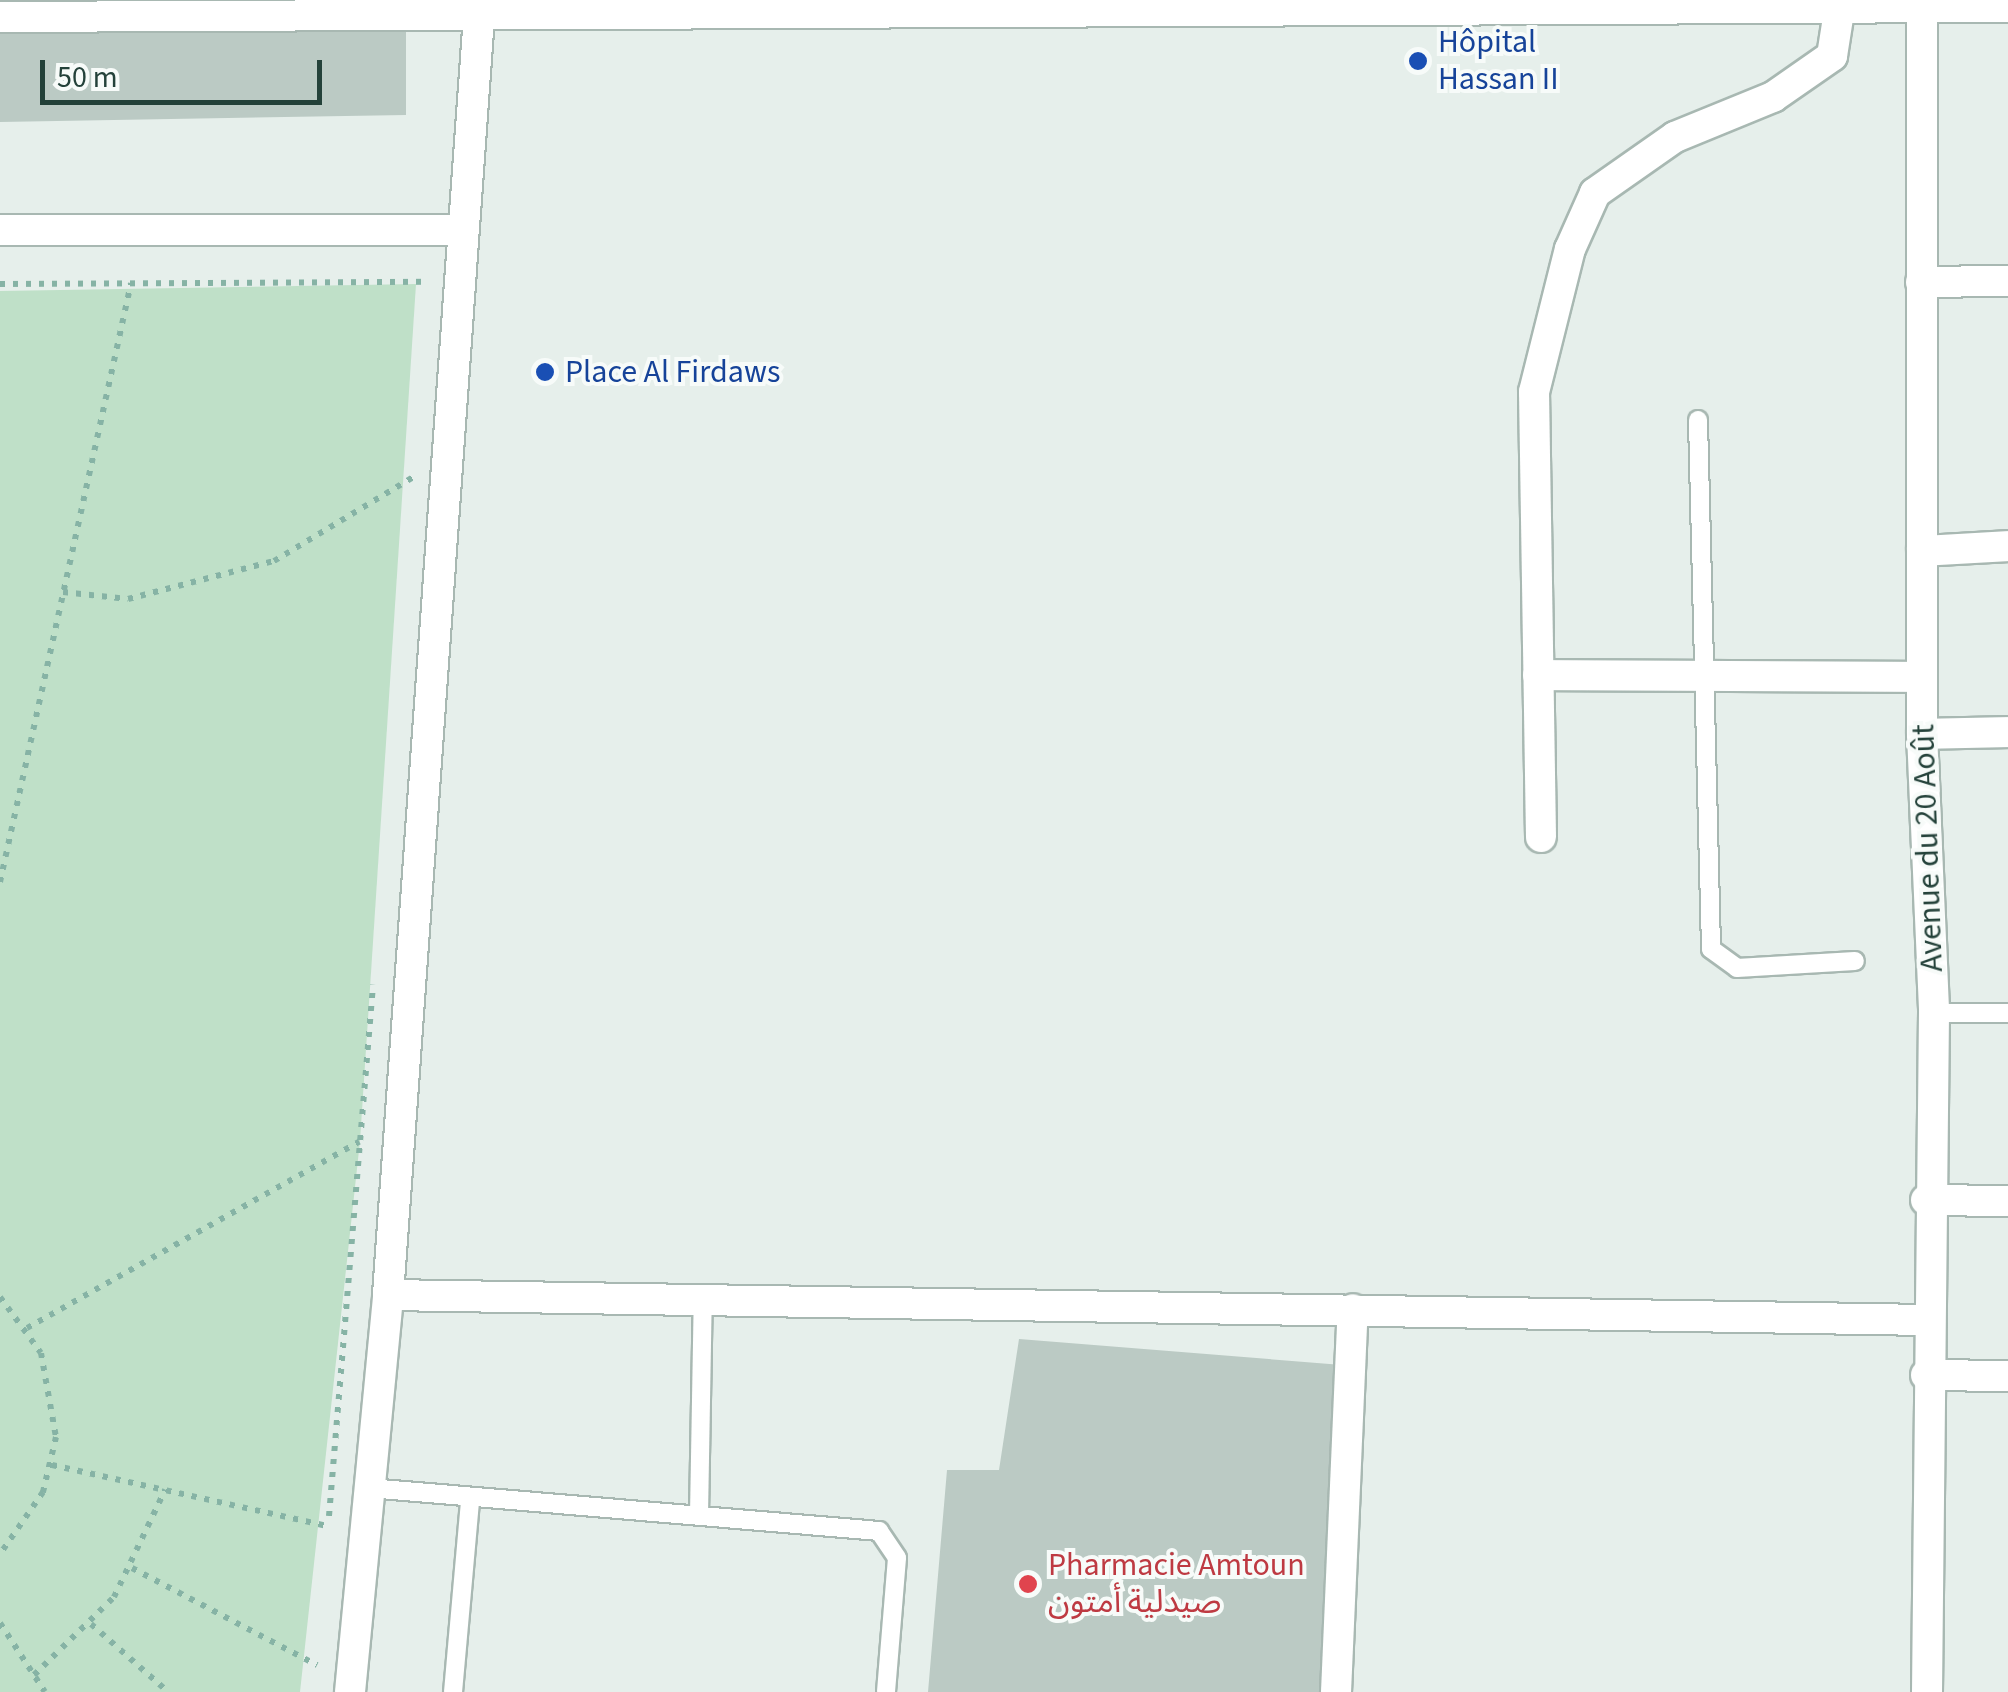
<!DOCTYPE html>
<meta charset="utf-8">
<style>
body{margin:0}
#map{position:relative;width:2008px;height:1692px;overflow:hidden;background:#e6efeb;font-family:"Source Sans 3","Noto Sans Arabic",sans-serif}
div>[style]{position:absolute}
.green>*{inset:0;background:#bfe0c8}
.building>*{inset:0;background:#bbcac4}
.path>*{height:6px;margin-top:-3px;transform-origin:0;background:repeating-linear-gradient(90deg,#86b3a5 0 5px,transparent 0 13px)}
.roads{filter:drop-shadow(2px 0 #a8b8b2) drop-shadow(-2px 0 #a8b8b2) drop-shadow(0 2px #a8b8b2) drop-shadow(0 -2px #a8b8b2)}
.lane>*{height:18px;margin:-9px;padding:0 9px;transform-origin:9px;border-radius:9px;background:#fff}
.street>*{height:30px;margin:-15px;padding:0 15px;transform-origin:15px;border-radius:15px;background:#fff}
.secondary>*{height:30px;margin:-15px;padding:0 15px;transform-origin:15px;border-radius:15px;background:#fff}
.dots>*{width:28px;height:28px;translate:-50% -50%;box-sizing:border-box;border:5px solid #f7fbf9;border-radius:50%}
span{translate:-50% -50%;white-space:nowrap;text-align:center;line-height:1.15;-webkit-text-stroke:8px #f7fbf9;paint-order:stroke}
.transit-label{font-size:32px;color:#164399}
.left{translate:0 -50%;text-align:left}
.street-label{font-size:32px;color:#24423a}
.health-label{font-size:32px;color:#be3a42}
.scale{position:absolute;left:40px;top:60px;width:282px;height:45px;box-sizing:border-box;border:5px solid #24423a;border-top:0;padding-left:12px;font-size:30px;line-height:35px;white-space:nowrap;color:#24423a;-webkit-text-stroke:8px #f7fbf9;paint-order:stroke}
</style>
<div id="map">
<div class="green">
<div style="clip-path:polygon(416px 284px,360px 1141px,300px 1692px,0 1692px,0 291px)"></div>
</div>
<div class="building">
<div style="clip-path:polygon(406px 23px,406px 115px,0 122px,0 30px)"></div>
<div style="clip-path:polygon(1019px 1339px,1342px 1365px,1325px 1692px,928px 1692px,947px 1470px,999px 1470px)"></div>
</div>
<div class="path">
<div style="left:0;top:284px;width:429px;rotate:-0.3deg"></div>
<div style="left:63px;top:592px;width:65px;rotate:6.1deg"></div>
<div style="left:128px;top:599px;width:151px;rotate:-14.6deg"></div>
<div style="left:274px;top:561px;width:162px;rotate:-31.1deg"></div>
<div style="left:0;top:882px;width:613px;rotate:-77.66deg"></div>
<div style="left:0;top:1297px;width:69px;rotate:53.8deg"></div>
<div style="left:41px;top:1353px;width:85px;rotate:79.9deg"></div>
<div style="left:56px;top:1437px;width:57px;rotate:103.3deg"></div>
<div style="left:43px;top:1492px;width:75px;rotate:124.7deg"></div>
<div style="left:27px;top:1328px;width:381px;rotate:-29.3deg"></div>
<div style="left:52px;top:1465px;width:283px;rotate:12.5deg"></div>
<div style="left:329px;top:1516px;width:533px;rotate:-85.26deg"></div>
<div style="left:132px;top:1568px;width:209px;rotate:27.7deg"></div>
<div style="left:0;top:1623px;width:82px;rotate:56.9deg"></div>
<div style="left:91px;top:1624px;width:103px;rotate:41.4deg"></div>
<div style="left:34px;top:1675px;width:112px;rotate:-44.3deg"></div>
<div style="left:114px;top:1597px;width:119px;rotate:-64.5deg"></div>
</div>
<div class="roads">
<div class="lane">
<div style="left:1698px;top:420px;width:529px;rotate:88.59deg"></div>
<div style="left:1711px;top:949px;width:32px;rotate:36deg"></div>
<div style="left:1737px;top:968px;width:118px;rotate:-3.4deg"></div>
<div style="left:1934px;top:1013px;width:74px"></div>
<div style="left:369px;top:1488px;width:512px;rotate:4.82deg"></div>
<div style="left:879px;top:1531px;width:32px;rotate:56deg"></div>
<div style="left:897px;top:1558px;width:134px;rotate:94.7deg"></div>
<div style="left:699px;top:1515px;width:220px;rotate:-89deg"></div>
<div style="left:453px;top:1692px;width:191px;rotate:-84.9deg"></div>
</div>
<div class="street">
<div style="left:1922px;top:4px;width:730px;rotate:90deg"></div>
<div style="left:1922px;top:734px;width:279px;rotate:87.5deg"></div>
<div style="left:1934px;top:1013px;width:679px;rotate:90.59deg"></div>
<div style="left:0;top:230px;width:461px"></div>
<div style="left:1921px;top:282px;width:87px;rotate:-0.7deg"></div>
<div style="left:1922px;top:551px;width:86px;rotate:-3.3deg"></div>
<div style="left:1538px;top:675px;width:384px;rotate:0.3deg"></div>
<div style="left:1922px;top:734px;width:86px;rotate:-1.3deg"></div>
<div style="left:1541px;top:837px;width:445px;rotate:-90.9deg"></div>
<div style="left:1534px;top:392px;width:147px;rotate:-75.9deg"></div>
<div style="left:1570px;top:249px;width:61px;rotate:-65.9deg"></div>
<div style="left:1595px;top:193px;width:98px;rotate:-35deg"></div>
<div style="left:1675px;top:137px;width:106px;rotate:-22.2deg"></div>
<div style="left:1773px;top:97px;width:72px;rotate:-34.8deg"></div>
<div style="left:1832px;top:56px;width:52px;rotate:-81.1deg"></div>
<div style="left:1926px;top:1200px;width:82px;rotate:0.7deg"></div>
<div style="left:388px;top:1295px;width:1539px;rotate:0.93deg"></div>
<div style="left:1926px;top:1375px;width:82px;rotate:0.7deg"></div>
<div style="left:350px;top:1692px;width:399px;rotate:-84.5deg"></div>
<div style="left:388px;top:1295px;width:1283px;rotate:-85.93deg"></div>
<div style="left:1336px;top:1692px;width:383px;rotate:-87.5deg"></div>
</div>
<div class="secondary">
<div style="left:0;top:17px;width:2008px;rotate:-0.29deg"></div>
</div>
</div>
<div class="dots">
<div style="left:1418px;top:61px;background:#1a4fb4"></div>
<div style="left:545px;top:372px;background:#1a4fb4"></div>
<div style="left:1028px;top:1584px;background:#e0444e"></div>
</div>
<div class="transit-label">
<span class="left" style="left:1438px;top:61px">Hôpital<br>Hassan II</span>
<span class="left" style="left:565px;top:372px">Place Al Firdaws</span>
</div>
<div class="street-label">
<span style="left:1928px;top:848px;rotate:-92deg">Avenue du 20 Août</span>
</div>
<div class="health-label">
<span class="left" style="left:1048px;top:1584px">Pharmacie Amtoun<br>صيدلية أمتون</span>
</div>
<div class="scale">50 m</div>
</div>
